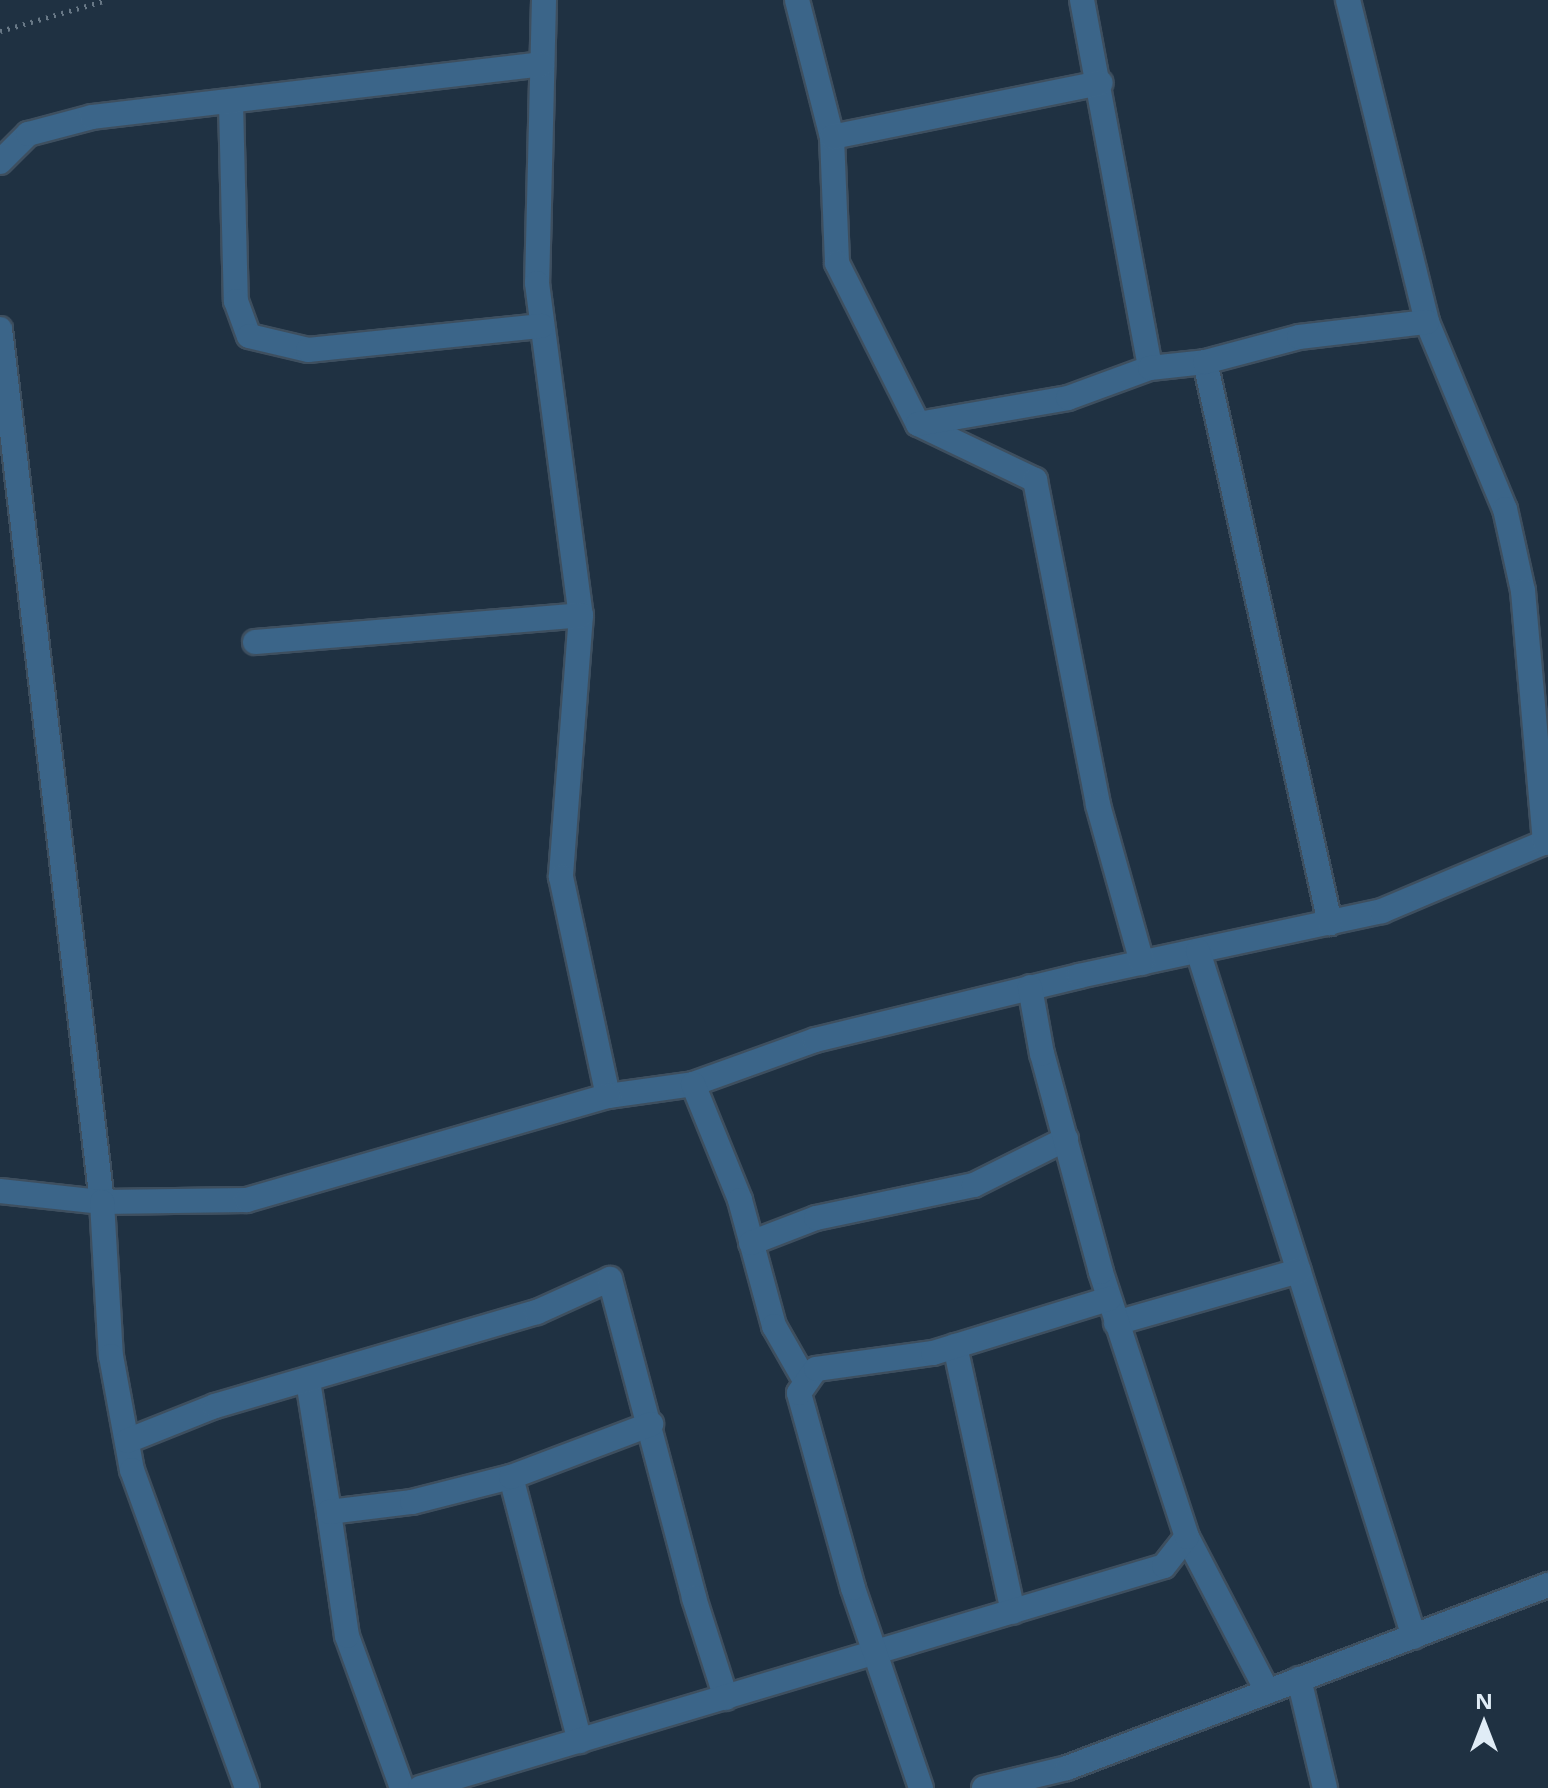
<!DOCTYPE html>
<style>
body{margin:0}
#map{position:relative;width:1548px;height:1788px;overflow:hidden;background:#1f3142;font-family:"Open Sans",sans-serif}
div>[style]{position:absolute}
.path>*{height:5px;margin-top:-2.5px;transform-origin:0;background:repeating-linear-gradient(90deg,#687886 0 2px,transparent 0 8px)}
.roads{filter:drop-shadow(2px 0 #3e4f5f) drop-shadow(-2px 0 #3e4f5f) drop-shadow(0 2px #3e4f5f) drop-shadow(0 -2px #3e4f5f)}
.minor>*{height:24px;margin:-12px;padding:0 12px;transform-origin:12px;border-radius:12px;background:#3b6589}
span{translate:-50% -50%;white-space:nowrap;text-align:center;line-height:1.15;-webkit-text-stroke:8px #1f3142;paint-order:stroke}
.north{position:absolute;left:1444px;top:1684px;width:80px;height:80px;-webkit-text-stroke:6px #1f3142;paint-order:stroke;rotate:0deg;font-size:22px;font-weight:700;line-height:32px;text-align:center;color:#e0ecf6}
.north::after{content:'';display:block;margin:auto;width:28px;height:36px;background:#e0ecf6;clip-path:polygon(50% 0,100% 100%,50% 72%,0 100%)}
</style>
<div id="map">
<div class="path">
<div style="left:0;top:31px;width:111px;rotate:-16.2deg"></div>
</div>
<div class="roads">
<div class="minor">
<div style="left:544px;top:0;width:283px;rotate:91.4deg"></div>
<div style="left:537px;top:283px;width:335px;rotate:82.5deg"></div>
<div style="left:581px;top:615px;width:263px;rotate:94.4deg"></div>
<div style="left:561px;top:877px;width:224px;rotate:77.9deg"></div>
<div style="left:608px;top:1096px;width:86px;rotate:-8deg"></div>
<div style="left:693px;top:1084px;width:130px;rotate:-19.8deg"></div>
<div style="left:815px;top:1040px;width:272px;rotate:-13.6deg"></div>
<div style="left:1079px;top:976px;width:310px;rotate:-12.1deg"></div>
<div style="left:1382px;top:911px;width:180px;rotate:-22.9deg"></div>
<div style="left:797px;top:0;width:141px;rotate:75.7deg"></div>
<div style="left:832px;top:137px;width:126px;rotate:87.7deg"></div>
<div style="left:837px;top:263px;width:180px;rotate:63.3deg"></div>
<div style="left:918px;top:424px;width:130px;rotate:25.6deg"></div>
<div style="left:1035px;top:480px;width:331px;rotate:79deg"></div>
<div style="left:1098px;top:805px;width:164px;rotate:74.4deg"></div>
<div style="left:1082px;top:0;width:374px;rotate:79.5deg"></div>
<div style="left:1348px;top:0;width:332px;rotate:76.2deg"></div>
<div style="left:1427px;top:322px;width:203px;rotate:67.4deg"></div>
<div style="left:1505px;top:509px;width:84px;rotate:77.6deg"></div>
<div style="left:1523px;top:591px;width:253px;rotate:85deg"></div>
<div style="left:231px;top:103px;width:198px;rotate:88.6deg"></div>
<div style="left:236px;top:301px;width:37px;rotate:70deg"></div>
<div style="left:249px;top:336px;width:61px;rotate:13.3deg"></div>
<div style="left:308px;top:350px;width:235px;rotate:-5.9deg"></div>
<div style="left:832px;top:137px;width:274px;rotate:-11.4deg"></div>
<div style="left:0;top:162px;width:40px;rotate:-45deg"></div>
<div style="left:28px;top:134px;width:66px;rotate:-14.9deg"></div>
<div style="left:92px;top:117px;width:453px;rotate:-6.7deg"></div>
<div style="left:0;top:329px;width:879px;rotate:83.34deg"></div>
<div style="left:102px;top:1202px;width:145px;rotate:-0.8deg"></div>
<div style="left:247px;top:1200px;width:376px;rotate:-16.1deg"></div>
<div style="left:1205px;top:362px;width:575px;rotate:77.44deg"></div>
<div style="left:918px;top:424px;width:152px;rotate:-9.8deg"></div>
<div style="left:1068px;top:398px;width:87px;rotate:-20.1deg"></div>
<div style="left:1150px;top:368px;width:55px;rotate:-6.2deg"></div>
<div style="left:1205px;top:362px;width:97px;rotate:-14.9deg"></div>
<div style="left:1299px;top:337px;width:129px;rotate:-6.7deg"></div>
<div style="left:255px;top:642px;width:327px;rotate:-4.7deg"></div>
<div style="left:1198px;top:951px;width:719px;rotate:72.52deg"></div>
<div style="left:693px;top:1084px;width:125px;rotate:67.9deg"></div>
<div style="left:740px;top:1200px;width:131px;rotate:74.9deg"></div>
<div style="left:774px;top:1326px;width:64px;rotate:60.3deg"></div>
<div style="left:0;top:1191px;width:103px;rotate:6.2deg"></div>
<div style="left:102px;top:1202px;width:154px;rotate:86.7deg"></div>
<div style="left:111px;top:1356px;width:116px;rotate:79.6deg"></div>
<div style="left:132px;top:1470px;width:338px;rotate:70.1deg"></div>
<div style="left:751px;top:1243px;width:70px;rotate:-21deg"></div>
<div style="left:816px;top:1218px;width:161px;rotate:-11.8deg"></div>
<div style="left:974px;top:1185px;width:103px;rotate:-26.6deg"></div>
<div style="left:1116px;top:1323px;width:190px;rotate:-15.9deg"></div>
<div style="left:955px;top:1346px;width:272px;rotate:77.7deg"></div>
<div style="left:308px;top:1381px;width:133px;rotate:80.9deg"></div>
<div style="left:127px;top:1441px;width:95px;rotate:-21.7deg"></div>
<div style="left:215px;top:1406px;width:335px;rotate:-16.3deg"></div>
<div style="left:537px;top:1312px;width:80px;rotate:-24.3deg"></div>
<div style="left:610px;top:1279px;width:330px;rotate:75.2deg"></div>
<div style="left:694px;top:1598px;width:105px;rotate:72.3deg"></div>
<div style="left:511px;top:1477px;width:273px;rotate:75.4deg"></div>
<div style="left:1187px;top:1537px;width:174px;rotate:62.5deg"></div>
<div style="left:1299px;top:1679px;width:112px;rotate:76.6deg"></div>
<div style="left:402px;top:1788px;width:162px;rotate:-109.9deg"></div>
<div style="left:347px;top:1636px;width:125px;rotate:-98.3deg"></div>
<div style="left:329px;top:1512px;width:84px;rotate:-6.9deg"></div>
<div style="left:412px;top:1502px;width:102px;rotate:-14.2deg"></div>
<div style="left:511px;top:1477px;width:150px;rotate:-20.7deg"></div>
<div style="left:420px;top:1788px;width:776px;rotate:-16.61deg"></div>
<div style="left:1164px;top:1566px;width:37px;rotate:-52deg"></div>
<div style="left:1187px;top:1537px;width:279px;rotate:-108deg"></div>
<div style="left:1101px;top:1272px;width:226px;rotate:-105.1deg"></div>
<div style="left:1042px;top:1054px;width:68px;rotate:-100.2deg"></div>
<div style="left:921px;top:1788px;width:211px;rotate:-108.8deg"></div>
<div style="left:853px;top:1588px;width:202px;rotate:-105.5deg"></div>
<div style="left:799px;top:1393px;width:29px;rotate:-55deg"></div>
<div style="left:816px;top:1369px;width:118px;rotate:-7.8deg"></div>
<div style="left:933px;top:1353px;width:184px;rotate:-17.1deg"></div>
<div style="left:984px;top:1788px;width:85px;rotate:-13.5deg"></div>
<div style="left:1067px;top:1768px;width:515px;rotate:-20.83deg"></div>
</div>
</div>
<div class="north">N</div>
</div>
